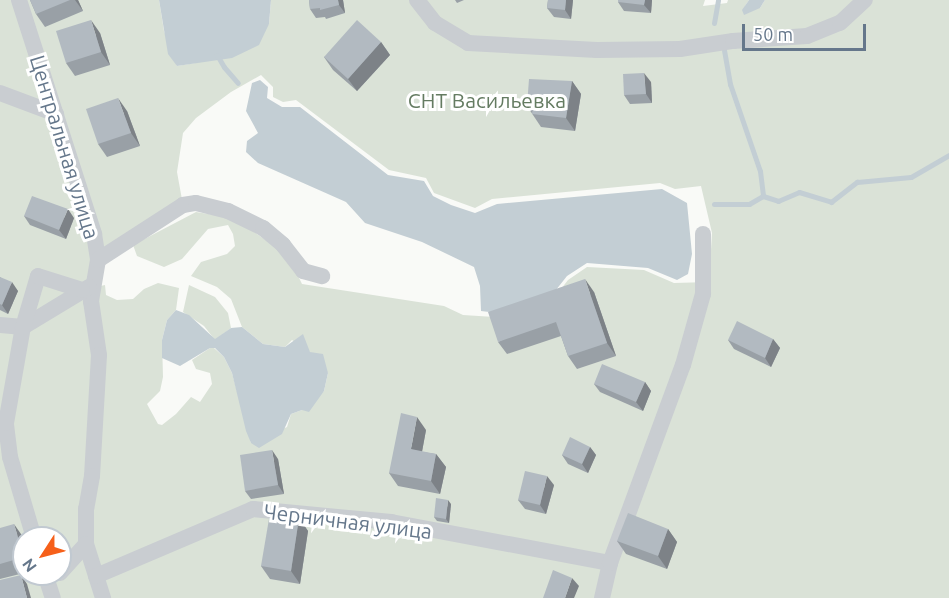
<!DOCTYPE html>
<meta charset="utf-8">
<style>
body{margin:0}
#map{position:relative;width:949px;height:598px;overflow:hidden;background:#f9faf7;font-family:Ubuntu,sans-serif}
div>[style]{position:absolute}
.green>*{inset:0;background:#dae2d7}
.water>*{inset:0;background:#c3ced4}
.stream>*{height:5px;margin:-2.5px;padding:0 2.5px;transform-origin:2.5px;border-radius:2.5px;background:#c3ced4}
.street>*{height:16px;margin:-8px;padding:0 8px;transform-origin:8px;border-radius:8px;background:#c9cdd1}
.wall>*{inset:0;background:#99a0a6}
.shaded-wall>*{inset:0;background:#7d8287}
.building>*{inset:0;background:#b2bac1}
span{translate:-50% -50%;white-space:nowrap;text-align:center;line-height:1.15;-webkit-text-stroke:6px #fff;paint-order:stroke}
.park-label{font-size:21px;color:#647b61}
.street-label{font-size:21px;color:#65778b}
.north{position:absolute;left:12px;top:526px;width:60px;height:60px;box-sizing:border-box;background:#fff;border:2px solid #c1c9d1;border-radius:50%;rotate:234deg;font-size:16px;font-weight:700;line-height:24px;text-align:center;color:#65778b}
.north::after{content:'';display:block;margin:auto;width:21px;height:27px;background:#f6601a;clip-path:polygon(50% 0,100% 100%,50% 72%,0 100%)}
.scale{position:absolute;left:742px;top:24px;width:124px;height:27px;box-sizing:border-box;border:3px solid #65778b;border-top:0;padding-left:8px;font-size:18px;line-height:21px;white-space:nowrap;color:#65778b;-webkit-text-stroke:4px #fff;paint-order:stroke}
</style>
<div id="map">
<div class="green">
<div style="clip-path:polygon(evenodd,0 0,159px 0,164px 31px,177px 66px,195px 63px,269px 24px,271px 0,705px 0,703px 6px,727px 3px,728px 0,749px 0,745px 6px,760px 8px,765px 0,949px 0,949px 598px,0 598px,0 0,261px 75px,273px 87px,273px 97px,283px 102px,296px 100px,389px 170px,426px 178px,434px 193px,475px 208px,492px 199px,660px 183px,675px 189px,701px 186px,712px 233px,709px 282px,674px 283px,644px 270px,587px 267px,568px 280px,551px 302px,526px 319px,463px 315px,444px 306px,302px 284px,289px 257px,253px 231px,227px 217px,196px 212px,133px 245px,137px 256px,164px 267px,182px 259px,208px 229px,228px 225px,233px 234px,235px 246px,227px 254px,201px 262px,191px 276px,217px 287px,231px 299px,242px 327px,263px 344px,285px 347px,292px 340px,310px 352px,328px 373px,324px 391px,302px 410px,291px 414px,287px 427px,251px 443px,232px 373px,224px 357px,214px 348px,210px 348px,192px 360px,196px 369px,210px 373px,212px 384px,200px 402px,191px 397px,176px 414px,162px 425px,158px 424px,147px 404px,160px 391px,163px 377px,162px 340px,167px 320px,176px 310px,179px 288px,158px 283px,144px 289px,133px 299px,117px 300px,106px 295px,105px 285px,83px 290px,98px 260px,183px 205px,177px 172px,183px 133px,196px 118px,231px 92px,261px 75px,0 0,24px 538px,60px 538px,60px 574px,24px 574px,24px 538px)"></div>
<div style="clip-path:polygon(189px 285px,215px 297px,228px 313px,231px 328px,215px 340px,204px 326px,183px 312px)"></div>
</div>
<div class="water">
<div style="clip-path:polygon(159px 0,271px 0,269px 24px,259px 45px,232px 58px,177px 66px,168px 54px)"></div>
<div style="clip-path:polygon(749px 0,765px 0,760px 8px,744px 15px,742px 10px)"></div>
<div style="clip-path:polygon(260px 80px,268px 87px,267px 98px,282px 107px,300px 107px,388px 175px,424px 181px,433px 196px,451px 205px,475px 213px,497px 204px,662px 189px,687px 203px,692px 254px,688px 274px,677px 280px,648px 268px,587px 263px,567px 276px,548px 300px,523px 316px,481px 311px,480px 286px,474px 267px,422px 242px,365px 223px,346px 202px,258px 163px,246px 152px,247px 141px,258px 133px,246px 111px,252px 83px)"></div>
<div style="clip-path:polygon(176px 310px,189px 315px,215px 339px,231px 328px,242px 327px,263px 344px,285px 347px,303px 334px,310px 352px,323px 354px,328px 373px,324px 391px,309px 412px,302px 410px,291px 414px,282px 434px,259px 448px,251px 443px,246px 431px,232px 373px,224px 357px,215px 348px,210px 348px,180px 366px,162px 358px,162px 340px,167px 320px)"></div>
</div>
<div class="stream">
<div style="left:714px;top:23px;width:23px;rotate:-80deg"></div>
<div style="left:724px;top:50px;width:35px;rotate:80deg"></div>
<div style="left:730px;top:84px;width:92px;rotate:71deg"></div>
<div style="left:760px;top:171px;width:25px;rotate:83deg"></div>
<div style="left:217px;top:55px;width:14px;rotate:60deg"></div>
<div style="left:224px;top:67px;width:21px;rotate:49deg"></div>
<div style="left:763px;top:196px;width:16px;rotate:18deg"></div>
<div style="left:778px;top:201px;width:23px;rotate:-23deg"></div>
<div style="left:799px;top:192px;width:34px;rotate:17deg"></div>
<div style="left:831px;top:202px;width:33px;rotate:-38deg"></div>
<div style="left:857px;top:182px;width:54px;rotate:-5.3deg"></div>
<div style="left:911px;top:177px;width:44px;rotate:-30.1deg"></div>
<div style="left:714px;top:204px;width:35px"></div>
<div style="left:749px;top:204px;width:16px;rotate:-30deg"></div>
</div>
<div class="street">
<div style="left:19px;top:0;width:246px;rotate:72.2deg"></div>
<div style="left:94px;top:234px;width:26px;rotate:81deg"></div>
<div style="left:98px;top:260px;width:42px;rotate:99.7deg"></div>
<div style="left:91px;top:301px;width:55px;rotate:81.6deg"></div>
<div style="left:99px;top:355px;width:121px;rotate:93.3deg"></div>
<div style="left:92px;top:476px;width:34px;rotate:100deg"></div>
<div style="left:86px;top:509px;width:35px;rotate:90deg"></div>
<div style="left:86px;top:544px;width:57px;rotate:72.5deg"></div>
<div style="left:417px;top:0;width:29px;rotate:52deg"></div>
<div style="left:435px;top:23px;width:39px;rotate:31deg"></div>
<div style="left:468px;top:43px;width:129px;rotate:3.1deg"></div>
<div style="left:597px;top:50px;width:83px;rotate:-0.7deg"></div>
<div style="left:680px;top:49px;width:54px;rotate:-8.6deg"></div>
<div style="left:733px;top:41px;width:74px;rotate:-3.9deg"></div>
<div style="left:807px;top:36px;width:35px;rotate:-22deg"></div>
<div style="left:840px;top:23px;width:34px;rotate:-43deg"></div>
<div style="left:0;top:93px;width:60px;rotate:20.6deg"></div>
<div style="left:98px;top:260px;width:101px;rotate:-32.9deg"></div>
<div style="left:183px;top:205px;width:13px;rotate:-9deg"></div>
<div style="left:196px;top:203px;width:33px;rotate:14deg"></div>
<div style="left:228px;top:211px;width:39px;rotate:26deg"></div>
<div style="left:263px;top:228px;width:26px;rotate:40deg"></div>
<div style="left:283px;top:245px;width:33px;rotate:52deg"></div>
<div style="left:303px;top:271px;width:20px;rotate:15deg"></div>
<div style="left:0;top:325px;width:23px;rotate:5deg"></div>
<div style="left:23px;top:327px;width:77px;rotate:-31.2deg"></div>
<div style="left:34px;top:538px;width:84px;rotate:-106.5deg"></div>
<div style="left:10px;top:457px;width:34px;rotate:-97deg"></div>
<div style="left:6px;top:423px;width:97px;rotate:-80deg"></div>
<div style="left:23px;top:327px;width:53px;rotate:-73.6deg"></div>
<div style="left:38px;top:276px;width:46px;rotate:17.7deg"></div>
<div style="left:60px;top:573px;width:39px;rotate:-48deg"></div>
<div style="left:45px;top:574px;width:25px;rotate:72deg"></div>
<div style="left:96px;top:576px;width:171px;rotate:-23.1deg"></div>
<div style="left:253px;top:509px;width:139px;rotate:5.4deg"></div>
<div style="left:391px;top:522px;width:223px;rotate:10.6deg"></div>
<div style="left:602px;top:598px;width:36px;rotate:-77deg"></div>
<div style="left:610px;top:563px;width:211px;rotate:-69.8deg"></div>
<div style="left:683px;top:365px;width:74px;rotate:-74.3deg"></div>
<div style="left:703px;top:294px;width:60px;rotate:-90deg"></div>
</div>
<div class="wall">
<div style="clip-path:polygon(30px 0,78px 0,83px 11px,45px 27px,36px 14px)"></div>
<div style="clip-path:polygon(309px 0,343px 0,345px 13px,326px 19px,325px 17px,316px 18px,310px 9px)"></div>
<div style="clip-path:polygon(455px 0,464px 0,457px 3px)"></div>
<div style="clip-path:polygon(548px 0,573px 0,571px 19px,554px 17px,547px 8px)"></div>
<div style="clip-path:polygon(652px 0,651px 13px,624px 11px,618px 2px)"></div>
<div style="clip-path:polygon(100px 33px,110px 65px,75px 76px,66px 63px)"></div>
<div style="clip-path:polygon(381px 42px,390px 55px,357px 91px,333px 70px,324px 57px)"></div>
<div style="clip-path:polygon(572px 81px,581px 94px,575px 131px,541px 127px,527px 106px)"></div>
<div style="clip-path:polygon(651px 82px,652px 103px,630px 104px,624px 95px)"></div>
<div style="clip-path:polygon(127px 111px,140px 146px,107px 157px,98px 144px)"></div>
<div style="clip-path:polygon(24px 216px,74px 218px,66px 239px,30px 225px)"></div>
<div style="clip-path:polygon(0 277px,18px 291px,8px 314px,0 310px)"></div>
<div style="clip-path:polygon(594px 292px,616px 356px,577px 369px,568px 356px,561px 336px,507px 354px,498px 342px)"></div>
<div style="clip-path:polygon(773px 339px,780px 348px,771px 367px,734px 349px,728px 340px)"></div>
<div style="clip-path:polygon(645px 382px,651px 391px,643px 411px,600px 392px,594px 384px)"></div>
<div style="clip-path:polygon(426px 430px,422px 452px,436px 454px,446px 467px,440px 494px,398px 486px,389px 473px)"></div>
<div style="clip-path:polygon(590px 447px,596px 455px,588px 473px,568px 464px,562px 455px)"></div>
<div style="clip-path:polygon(278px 459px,284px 494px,251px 499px,245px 491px)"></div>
<div style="clip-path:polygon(554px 485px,546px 514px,525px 509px,518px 500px)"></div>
<div style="clip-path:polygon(451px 504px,449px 523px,437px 521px,434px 517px)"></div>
<div style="clip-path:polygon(299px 518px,308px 531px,300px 584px,270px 579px,261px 566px)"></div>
<div style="clip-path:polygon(0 528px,23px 537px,24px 539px,24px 573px,0 579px)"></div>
<div style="clip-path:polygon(668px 529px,677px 542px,667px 569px,626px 554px,617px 541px)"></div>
</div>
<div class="shaded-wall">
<div style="clip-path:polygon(75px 0,78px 0,83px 11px)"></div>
<div style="clip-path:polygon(338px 0,343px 0,345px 13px,339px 5px)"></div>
<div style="clip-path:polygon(566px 0,573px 0,571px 19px,565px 10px)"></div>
<div style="clip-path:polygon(645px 0,652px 0,651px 13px,644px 5px)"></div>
<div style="clip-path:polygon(91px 20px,100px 33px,110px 65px,101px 52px)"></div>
<div style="clip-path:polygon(381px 42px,390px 55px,357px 91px,348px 79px)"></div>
<div style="clip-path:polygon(644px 73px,651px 82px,652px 103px,646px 94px)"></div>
<div style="clip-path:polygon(572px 81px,581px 94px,575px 131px,566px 118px)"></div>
<div style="clip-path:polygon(118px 98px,127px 111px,140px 146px,131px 133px)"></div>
<div style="clip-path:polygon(68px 209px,74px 218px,66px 239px,59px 230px)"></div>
<div style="clip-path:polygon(585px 279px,594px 292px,616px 356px,607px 343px)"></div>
<div style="clip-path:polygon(12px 282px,18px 291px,8px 314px,2px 305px)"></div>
<div style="clip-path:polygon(773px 339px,780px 348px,771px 367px,765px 358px)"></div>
<div style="clip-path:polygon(645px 382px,651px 391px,643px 411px,636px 402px)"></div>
<div style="clip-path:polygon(417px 417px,426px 430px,420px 462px,411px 449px)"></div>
<div style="clip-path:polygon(590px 447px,596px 455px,588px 473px,582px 464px)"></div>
<div style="clip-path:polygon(272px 450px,278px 459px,284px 494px,278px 485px)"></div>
<div style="clip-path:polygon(436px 454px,446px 467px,440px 494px,431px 481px)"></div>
<div style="clip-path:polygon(547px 476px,554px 485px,546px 514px,540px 505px)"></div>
<div style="clip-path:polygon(448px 500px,451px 504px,449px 523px,446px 519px)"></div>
<div style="clip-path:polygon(299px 518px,308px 531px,300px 584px,291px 571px)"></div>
<div style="clip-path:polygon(14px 524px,23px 537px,24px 558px)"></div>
<div style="clip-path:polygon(668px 529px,677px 542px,667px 569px,658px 556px)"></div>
<div style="clip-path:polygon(21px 575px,27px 584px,31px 598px,27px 598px)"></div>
<div style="clip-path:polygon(572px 578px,579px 586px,574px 598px,565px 598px)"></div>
</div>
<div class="building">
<div style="clip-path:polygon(30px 0,70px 0,36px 14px)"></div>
<div style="clip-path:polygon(309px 0,338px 0,339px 5px,320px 10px,320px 8px,310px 9px)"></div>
<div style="clip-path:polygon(548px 0,566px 0,565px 10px,547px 8px)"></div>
<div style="clip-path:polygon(618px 0,645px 0,644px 5px,618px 2px)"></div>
<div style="clip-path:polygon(91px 20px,101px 52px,66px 63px,56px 31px)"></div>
<div style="clip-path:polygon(357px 20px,381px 42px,348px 79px,324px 57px)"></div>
<div style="clip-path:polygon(644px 73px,646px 94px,624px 95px,623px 74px)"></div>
<div style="clip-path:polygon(529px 79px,572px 81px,566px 118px,532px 114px,533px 106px,527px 106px)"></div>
<div style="clip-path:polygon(118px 98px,131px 133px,98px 144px,86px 109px)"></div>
<div style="clip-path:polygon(32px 196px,68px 209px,59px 230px,24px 216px)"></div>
<div style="clip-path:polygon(0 277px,12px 282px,2px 305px,0 304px)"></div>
<div style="clip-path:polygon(585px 279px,607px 343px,568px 356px,556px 322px,498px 342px,488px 312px)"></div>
<div style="clip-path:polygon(737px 321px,773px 339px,765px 358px,728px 340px)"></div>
<div style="clip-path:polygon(602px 364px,645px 382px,636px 402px,594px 384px)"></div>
<div style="clip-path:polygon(401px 413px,417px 417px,411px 449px,436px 454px,431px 481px,389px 473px)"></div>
<div style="clip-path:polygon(570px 437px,590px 447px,582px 464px,562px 455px)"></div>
<div style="clip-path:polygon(272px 450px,278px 485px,245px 491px,240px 455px)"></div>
<div style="clip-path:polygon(525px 471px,547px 476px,540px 505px,518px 500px)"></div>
<div style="clip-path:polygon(436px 498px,448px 500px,446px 519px,434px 517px)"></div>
<div style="clip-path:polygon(270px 513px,299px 518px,291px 571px,261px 566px)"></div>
<div style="clip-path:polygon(628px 513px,668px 529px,658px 556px,617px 541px)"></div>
<div style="clip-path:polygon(14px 524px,24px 557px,0 564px,0 528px)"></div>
<div style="clip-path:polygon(553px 570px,572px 578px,565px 598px,543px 598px)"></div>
<div style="clip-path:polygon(21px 575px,27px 598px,0 598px,0 580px)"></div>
</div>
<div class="park-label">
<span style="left:487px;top:100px">СНТ Васильевка</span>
</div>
<div class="street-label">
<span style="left:65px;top:147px;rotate:73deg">Центральная улица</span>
<span style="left:348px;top:521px;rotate:7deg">Черничная улица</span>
</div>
<div class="north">N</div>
<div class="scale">50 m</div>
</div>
